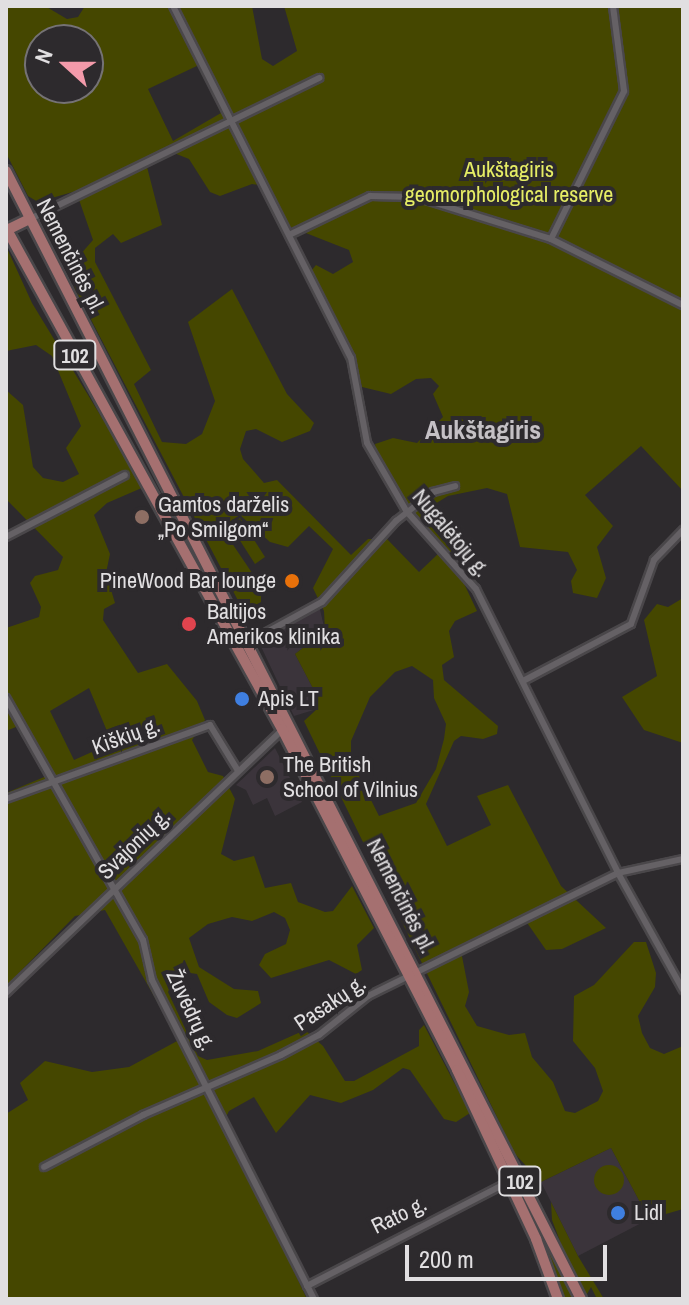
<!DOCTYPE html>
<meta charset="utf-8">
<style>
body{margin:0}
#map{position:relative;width:689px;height:1305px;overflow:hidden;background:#2d2a2d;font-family:"Archivo Narrow",sans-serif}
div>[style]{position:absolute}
.built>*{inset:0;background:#3b343b}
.green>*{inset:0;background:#454700}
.round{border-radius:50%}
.roads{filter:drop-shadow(2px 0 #4a474a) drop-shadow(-2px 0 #4a474a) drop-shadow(0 2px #4a474a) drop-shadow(0 -2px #4a474a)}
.minor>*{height:6px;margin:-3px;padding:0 3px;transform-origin:3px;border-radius:3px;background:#656165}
.primary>*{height:10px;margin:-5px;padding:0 5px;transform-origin:5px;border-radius:5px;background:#a57070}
.dots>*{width:22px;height:22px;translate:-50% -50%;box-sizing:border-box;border:4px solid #2d2a2d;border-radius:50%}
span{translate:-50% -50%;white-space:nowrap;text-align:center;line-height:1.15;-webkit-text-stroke:8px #2d2a2d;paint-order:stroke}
.shield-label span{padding:2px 6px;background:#2d2a2d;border:2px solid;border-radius:6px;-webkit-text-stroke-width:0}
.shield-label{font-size:20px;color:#e1dfe1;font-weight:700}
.park-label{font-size:22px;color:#e6ed65}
.street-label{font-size:22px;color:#e1dfe1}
.poi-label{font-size:22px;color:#e1dfe1}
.left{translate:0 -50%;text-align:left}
.right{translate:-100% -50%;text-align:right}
.quarter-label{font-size:26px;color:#c5c1c5;font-weight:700}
.frame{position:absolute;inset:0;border:8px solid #e1dfe1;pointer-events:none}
.north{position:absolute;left:24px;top:24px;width:80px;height:80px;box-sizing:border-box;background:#2d2a2d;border:2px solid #757275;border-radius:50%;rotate:291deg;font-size:22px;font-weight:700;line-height:32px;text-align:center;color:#e1dfe1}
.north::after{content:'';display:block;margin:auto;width:28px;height:36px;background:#f39aaa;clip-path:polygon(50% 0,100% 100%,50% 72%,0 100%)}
.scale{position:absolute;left:405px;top:1245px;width:202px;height:36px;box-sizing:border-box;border:4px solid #e1dfe1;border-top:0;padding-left:10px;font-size:24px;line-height:28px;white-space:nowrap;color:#e1dfe1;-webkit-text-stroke:6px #2d2a2d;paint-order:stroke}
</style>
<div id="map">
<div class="built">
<div style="clip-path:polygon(318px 601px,325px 631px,295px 654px,317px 696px,317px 709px,294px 716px,255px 634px)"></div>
<div style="clip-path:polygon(275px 748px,302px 802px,275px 816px,267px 798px,253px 805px,246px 790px,236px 785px)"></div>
<div style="clip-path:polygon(611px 1148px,649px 1219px,578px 1256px,541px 1182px)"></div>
</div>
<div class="green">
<div style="clip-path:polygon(evenodd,6px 6px,45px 6px,67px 19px,78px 17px,85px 6px,252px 6px,262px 59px,273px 66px,297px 51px,284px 6px,683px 6px,683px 491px,641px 446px,585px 495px,613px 526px,597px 547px,606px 578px,597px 598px,573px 593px,571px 581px,577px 570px,568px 552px,520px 547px,507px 494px,487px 488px,448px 496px,420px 513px,452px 551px,443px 559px,460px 575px,477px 611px,455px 621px,449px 631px,454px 657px,442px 665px,444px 680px,498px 726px,497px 734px,483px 739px,461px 736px,454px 741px,426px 804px,447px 846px,491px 825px,477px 796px,508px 785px,561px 886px,606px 928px,562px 949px,546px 950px,523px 917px,460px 946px,469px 992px,465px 1006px,477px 1026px,509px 1035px,525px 1033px,532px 1057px,553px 1082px,565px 1111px,575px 1113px,598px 1101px,603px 1091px,595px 1068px,573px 1041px,574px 996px,594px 985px,634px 942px,646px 942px,656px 973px,655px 987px,638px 1016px,642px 1033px,650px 1048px,664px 1054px,683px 1046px,683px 1209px,649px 1219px,611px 1148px,541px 1182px,515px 1154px,304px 721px,317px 709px,317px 696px,295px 654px,325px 631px,324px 611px,313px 588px,333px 549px,309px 526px,288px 547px,270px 542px,240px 515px,221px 527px,261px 586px,261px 602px,244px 612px,75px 289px,72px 264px,93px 240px,76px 191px,38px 202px,28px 196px,6px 153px,6px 6px,40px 40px,88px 40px,88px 88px,40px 88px,40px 40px,6px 6px,199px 65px,221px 113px,173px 141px,148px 89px,199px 65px,6px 6px,174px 153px,189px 159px,210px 192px,220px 196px,252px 184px,264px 186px,288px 226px,349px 250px,353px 262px,333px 274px,316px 265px,311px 271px,355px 360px,362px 387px,391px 394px,416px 379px,431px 378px,439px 386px,433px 394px,443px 417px,417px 443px,393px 438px,375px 444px,381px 478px,439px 553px,419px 572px,387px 539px,368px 539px,351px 555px,277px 480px,264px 483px,243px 459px,240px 449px,246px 431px,256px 429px,282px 442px,310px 431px,314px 423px,287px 394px,232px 289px,188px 322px,215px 401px,202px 434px,186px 444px,162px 442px,134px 384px,151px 370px,95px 262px,95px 248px,113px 234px,121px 243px,162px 225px,146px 163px,174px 153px,6px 6px,412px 666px,433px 680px,434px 698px,446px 724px,444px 739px,436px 769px,416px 803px,379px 816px,351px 760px,351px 741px,370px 697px,395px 672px,412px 666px)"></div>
<div style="clip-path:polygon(evenodd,6px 246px,32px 303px,144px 487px,107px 503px,94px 515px,110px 554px,106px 573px,115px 603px,104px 609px,103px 620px,138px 673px,167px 664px,197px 701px,205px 720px,192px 740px,208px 772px,223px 776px,235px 799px,221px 854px,234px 861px,254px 856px,265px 888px,291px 883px,298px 902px,325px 912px,333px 911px,352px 886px,374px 928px,357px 945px,362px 970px,356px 974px,329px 960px,271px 978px,259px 965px,265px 954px,286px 944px,290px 930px,285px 918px,274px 912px,252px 921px,232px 917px,208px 924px,189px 938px,199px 967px,234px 989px,258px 991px,261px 1003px,237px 1018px,227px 1015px,209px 1002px,197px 974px,177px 971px,168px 992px,198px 1056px,207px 1060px,258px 1051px,305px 1030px,323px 1046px,345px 1081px,354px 1081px,419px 1046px,419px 1030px,424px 1025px,470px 1113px,456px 1122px,444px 1119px,410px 1070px,403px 1068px,373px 1090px,341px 1103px,310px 1095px,276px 1133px,254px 1097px,229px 1111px,223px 1123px,307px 1299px,6px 1299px,6px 1114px,28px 1100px,20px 1083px,45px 1061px,92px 1072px,129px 1067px,179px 1040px,105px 910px,75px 916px,6px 986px,6px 793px,49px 775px,26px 723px,6px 731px,6px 628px,39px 617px,41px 607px,30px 583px,35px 576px,58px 570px,63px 557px,6px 499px,6px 390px,23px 405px,33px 467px,43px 478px,63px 482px,79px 474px,66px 448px,81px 426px,52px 356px,36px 345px,6px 351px,6px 246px,89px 688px,112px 743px,74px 760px,50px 711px,89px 688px)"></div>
<div style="clip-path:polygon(240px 518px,265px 557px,255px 564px,230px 525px)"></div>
<div style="clip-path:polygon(683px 598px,683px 743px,644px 730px,622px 697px,657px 676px,644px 620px,657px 604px,668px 607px)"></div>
<div class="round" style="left:594px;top:1165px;width:30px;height:30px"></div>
<div style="clip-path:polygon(509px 1168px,577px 1299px,562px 1299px)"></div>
<div style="clip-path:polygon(551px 1202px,578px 1256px,604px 1299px,597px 1299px,591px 1287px,586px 1296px,576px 1283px,552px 1220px)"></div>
</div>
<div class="roads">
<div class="minor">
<div style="left:173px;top:6px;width:394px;rotate:63.2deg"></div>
<div style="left:351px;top:358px;width:86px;rotate:79.3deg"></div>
<div style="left:367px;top:443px;width:80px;rotate:59.9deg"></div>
<div style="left:407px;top:512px;width:103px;rotate:48.1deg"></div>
<div style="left:476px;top:589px;width:318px;rotate:63.4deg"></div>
<div style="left:618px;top:873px;width:134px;rotate:60.9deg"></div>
<div style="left:30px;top:219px;width:322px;rotate:-26deg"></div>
<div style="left:289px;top:235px;width:90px;rotate:-25.7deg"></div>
<div style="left:370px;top:196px;width:46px;rotate:1.2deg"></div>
<div style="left:416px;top:197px;width:141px;rotate:17.3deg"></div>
<div style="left:551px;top:239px;width:148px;rotate:26.6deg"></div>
<div style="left:551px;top:239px;width:165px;rotate:-63.7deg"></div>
<div style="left:624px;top:91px;width:86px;rotate:-97.4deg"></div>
<div style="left:6px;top:537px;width:134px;rotate:-27.5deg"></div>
<div style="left:247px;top:643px;width:85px;rotate:-28.7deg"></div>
<div style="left:322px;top:602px;width:110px;rotate:-47.6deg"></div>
<div style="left:396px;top:521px;width:47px;rotate:-38.1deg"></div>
<div style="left:433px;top:492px;width:23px;rotate:-15deg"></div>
<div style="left:523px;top:681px;width:122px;rotate:-27.8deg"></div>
<div style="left:631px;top:624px;width:68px;rotate:-70.2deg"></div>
<div style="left:654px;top:560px;width:42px;rotate:-46deg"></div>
<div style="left:6px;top:698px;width:278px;rotate:60.5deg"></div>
<div style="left:143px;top:940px;width:41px;rotate:77.3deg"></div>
<div style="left:152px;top:980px;width:358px;rotate:63.1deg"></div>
<div style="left:6px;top:799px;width:217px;rotate:-19.9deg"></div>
<div style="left:210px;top:725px;width:52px;rotate:58.5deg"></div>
<div style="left:6px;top:993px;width:384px;rotate:-43.6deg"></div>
<div style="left:44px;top:1167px;width:112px;rotate:-27.7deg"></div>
<div style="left:143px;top:1115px;width:150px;rotate:-23.5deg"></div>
<div style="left:281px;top:1055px;width:43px;rotate:-27.8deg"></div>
<div style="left:319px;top:1035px;width:63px;rotate:-38.5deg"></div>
<div style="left:368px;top:996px;width:279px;rotate:-26.2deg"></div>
<div style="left:618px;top:873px;width:66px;rotate:-12.2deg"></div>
<div style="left:307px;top:1286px;width:229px;rotate:-27.3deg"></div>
</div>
<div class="primary">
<div style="left:6px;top:171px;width:1266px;rotate:62.99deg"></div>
<div style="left:6px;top:228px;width:572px;rotate:61.15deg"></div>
<div style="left:282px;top:729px;width:383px;rotate:62.8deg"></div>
<div style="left:457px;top:1070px;width:187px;rotate:64.9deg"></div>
<div style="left:536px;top:1239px;width:64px;rotate:69.9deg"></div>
<div style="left:7px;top:230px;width:25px;rotate:-26deg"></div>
</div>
</div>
<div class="dots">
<div style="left:142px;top:517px;background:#8d6e63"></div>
<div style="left:292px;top:581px;background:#e8710a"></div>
<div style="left:189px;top:624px;background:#e0444e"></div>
<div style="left:242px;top:699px;background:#3f7fe0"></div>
<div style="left:267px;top:777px;background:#8d6e63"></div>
<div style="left:618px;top:1213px;background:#3f7fe0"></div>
</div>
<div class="shield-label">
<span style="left:75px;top:355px">102</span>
<span style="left:520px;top:1181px">102</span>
</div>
<div class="park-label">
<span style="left:509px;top:182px">Aukštagiris<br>geomorphological reserve</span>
</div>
<div class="street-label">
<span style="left:71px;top:256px;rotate:63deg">Nemenčinės pl.</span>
<span style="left:451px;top:533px;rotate:50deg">Nugalėtojų g.</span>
<span style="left:126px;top:736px;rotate:-20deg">Kiškių g.</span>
<span style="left:134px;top:844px;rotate:-44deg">Svajonių g.</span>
<span style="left:401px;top:896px;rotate:63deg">Nemenčinės pl.</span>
<span style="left:330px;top:1003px;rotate:-34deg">Pasakų g.</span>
<span style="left:191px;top:1010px;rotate:65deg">Žuvėdrų g.</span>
<span style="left:399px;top:1215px;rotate:-26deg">Rato g.</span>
</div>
<div class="poi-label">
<span class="left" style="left:158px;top:517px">Gamtos darželis<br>„Po Smilgom“</span>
<span class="right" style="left:276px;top:581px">PineWood Bar lounge</span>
<span class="left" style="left:207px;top:624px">Baltijos<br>Amerikos klinika</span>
<span class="left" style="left:258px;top:699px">Apis LT</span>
<span class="left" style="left:283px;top:777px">The British<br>School of Vilnius</span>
<span class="left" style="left:634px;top:1213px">Lidl</span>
</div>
<div class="quarter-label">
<span style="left:483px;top:430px">Aukštagiris</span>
</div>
<div class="frame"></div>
<div class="north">N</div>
<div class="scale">200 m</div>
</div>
